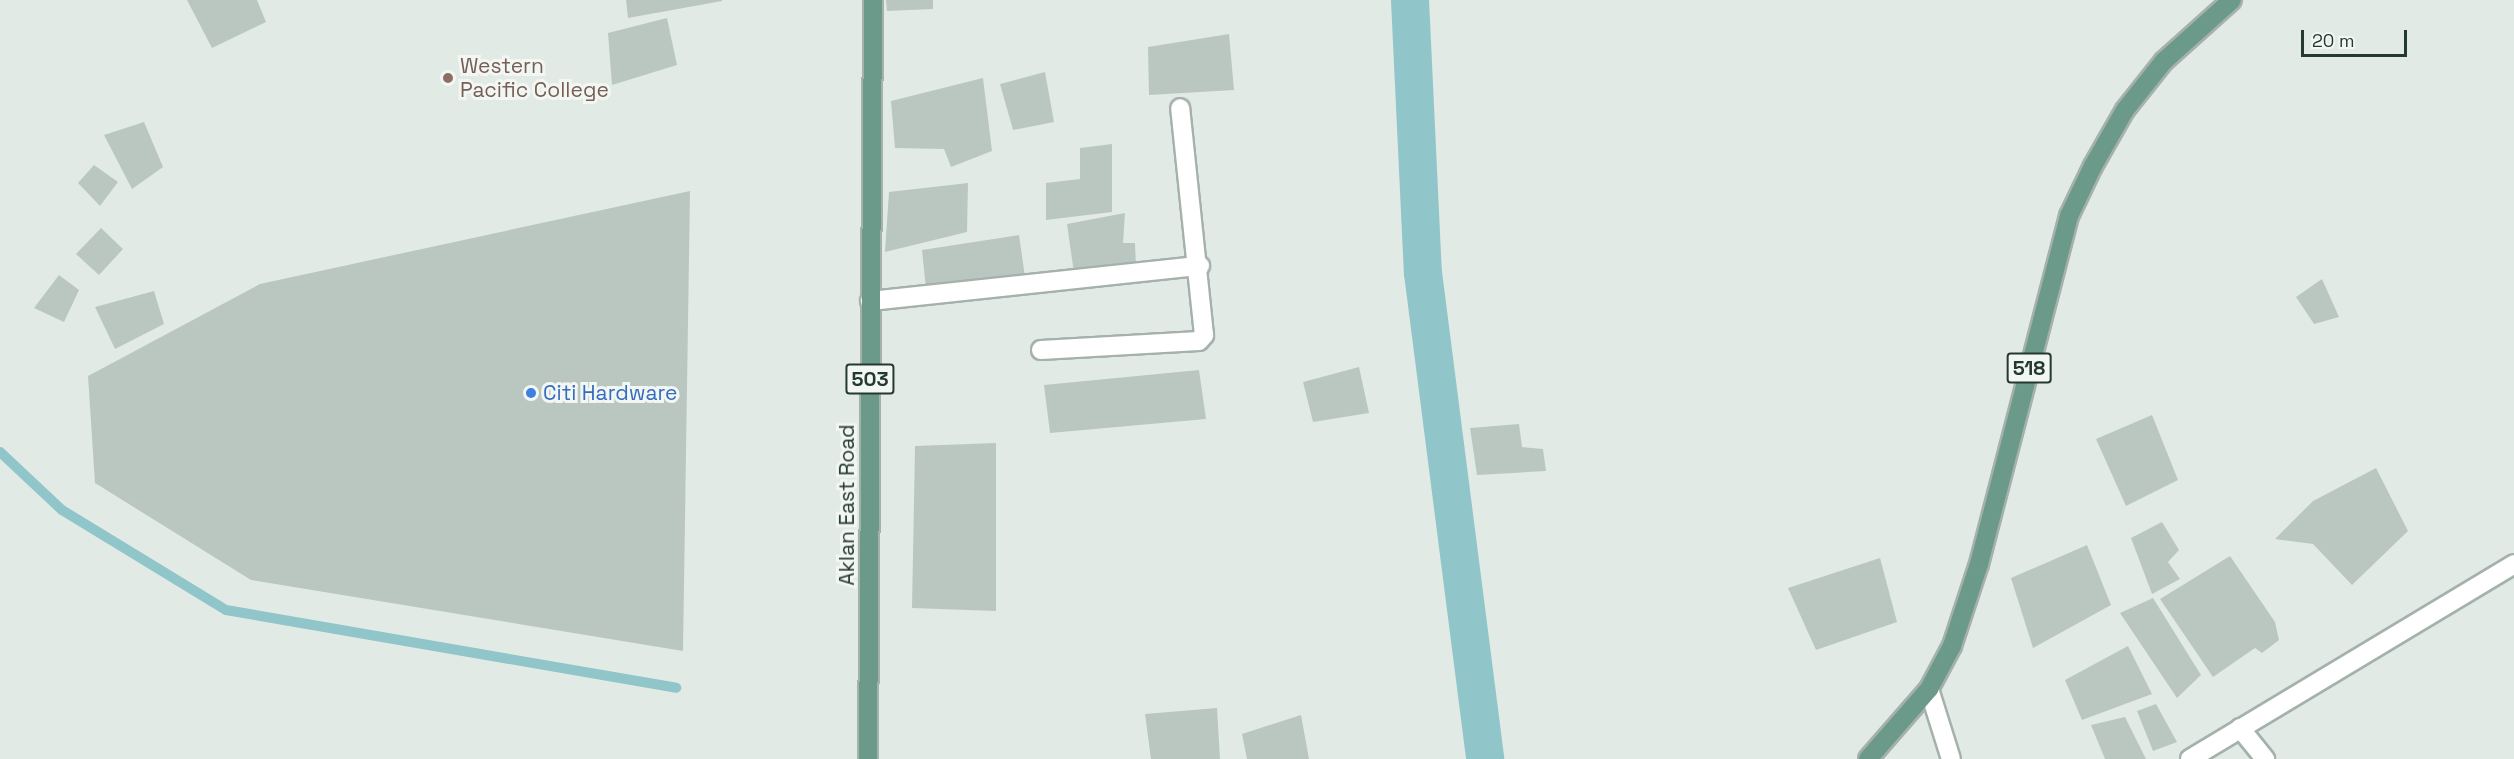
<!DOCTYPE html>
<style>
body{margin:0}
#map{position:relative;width:2514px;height:759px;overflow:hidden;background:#e2eae6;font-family:"Space Grotesk",sans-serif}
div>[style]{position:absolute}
.stream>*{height:10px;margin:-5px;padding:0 5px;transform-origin:5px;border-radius:5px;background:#90c5c9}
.canal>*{height:38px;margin:-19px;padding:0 19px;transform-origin:19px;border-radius:19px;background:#90c5c9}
.building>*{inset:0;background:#bac7c1}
.roads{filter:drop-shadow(2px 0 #a5b1ac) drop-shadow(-2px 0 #a5b1ac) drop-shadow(0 2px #a5b1ac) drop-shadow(0 -2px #a5b1ac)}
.service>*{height:18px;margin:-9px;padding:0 9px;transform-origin:9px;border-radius:9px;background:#fff}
.minor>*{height:18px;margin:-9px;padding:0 9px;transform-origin:9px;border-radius:9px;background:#fff}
.primary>*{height:18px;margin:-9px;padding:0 9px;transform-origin:9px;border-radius:9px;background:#6c9a8a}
.dots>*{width:16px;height:16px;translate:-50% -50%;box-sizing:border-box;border:3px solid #f2f7f4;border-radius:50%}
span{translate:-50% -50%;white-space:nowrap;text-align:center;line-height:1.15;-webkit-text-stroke:6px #f2f7f4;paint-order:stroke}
.shield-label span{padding:2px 4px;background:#f2f7f4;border:2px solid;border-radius:4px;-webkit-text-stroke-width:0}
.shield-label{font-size:20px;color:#243931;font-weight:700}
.education-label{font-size:21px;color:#785e54}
.left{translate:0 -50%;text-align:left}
.shop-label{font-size:21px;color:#366cbe}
.street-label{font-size:21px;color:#243931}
.scale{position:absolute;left:2301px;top:30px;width:106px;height:27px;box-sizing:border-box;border:3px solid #243931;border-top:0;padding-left:8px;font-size:18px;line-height:21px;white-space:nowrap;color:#243931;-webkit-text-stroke:4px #f2f7f4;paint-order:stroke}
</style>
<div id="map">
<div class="stream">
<div style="left:0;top:452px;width:85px;rotate:43.1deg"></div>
<div style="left:62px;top:510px;width:192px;rotate:31.4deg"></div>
<div style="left:226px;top:610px;width:457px;rotate:9.8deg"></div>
</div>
<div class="canal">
<div style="left:1410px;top:0;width:273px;rotate:87.3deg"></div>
<div style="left:1423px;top:273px;width:490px;rotate:82.7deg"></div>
</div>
<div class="building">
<div style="clip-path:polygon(187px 0,257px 0,266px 22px,212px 48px)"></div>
<div style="clip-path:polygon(626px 0,722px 0,722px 1px,628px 18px)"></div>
<div style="clip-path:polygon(886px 0,933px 0,933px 9px,887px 11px)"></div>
<div style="clip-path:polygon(667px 18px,677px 65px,612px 85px,608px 33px)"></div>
<div style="clip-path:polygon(1229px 34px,1234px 90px,1149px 95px,1148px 47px)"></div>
<div style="clip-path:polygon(1045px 72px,1054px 122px,1013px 130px,1000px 84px)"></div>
<div style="clip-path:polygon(983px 78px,992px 151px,951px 167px,944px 149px,895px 148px,891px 101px)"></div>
<div style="clip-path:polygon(144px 122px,163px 167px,132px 189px,104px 135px)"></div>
<div style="clip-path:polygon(1112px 144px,1112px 212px,1046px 220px,1046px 183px,1080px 179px,1080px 148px)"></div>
<div style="clip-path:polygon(94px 165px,118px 182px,100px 206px,78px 183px)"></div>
<div style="clip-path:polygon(968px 183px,967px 232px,885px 252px,889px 192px)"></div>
<div style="clip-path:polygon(690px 191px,683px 651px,251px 580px,95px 483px,88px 376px,260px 284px)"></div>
<div style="clip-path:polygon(1125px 213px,1123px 243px,1135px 243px,1136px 267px,1074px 273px,1067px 224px)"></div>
<div style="clip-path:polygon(101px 228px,123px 249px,99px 275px,76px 254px)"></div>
<div style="clip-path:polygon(1019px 235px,1025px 277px,926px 289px,922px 250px)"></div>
<div style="clip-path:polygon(59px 275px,79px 290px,64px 322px,34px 308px)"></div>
<div style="clip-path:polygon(2322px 279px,2339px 317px,2314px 324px,2296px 297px)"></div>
<div style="clip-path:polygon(154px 291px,164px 324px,115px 349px,95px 307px)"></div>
<div style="clip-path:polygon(1359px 367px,1369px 413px,1313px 422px,1303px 382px)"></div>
<div style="clip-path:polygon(1199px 370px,1206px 419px,1050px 433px,1044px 385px)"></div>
<div style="clip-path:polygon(2152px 415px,2178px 480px,2126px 506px,2096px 439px)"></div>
<div style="clip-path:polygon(1519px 424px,1522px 447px,1543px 449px,1546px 471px,1477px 475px,1470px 428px)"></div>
<div style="clip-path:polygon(996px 443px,996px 611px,912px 608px,915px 446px)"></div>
<div style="clip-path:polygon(2376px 468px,2408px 531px,2352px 585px,2313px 544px,2275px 539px,2313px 501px)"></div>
<div style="clip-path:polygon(2162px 522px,2179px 550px,2168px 562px,2180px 579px,2152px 594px,2131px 538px)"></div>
<div style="clip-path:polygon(2087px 545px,2111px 605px,2033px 648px,2011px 578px)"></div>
<div style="clip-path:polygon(2230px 556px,2275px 622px,2279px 640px,2262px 653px,2255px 648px,2213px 677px,2160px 599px)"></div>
<div style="clip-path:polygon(1880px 558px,1897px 622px,1816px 650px,1788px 588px)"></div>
<div style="clip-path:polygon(2153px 598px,2201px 675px,2177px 698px,2120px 613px)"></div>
<div style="clip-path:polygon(2128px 646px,2152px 694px,2082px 720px,2065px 680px)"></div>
<div style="clip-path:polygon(2156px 704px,2177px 742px,2153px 751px,2137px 711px)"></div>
<div style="clip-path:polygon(1217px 708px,1220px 759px,1151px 759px,1145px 714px)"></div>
<div style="clip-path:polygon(1301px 715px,1309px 759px,1247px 759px,1242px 734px)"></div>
<div style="clip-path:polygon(2125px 717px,2146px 759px,2105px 759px,2091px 725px)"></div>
</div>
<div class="roads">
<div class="service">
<div style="left:870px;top:301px;width:332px;rotate:-6.1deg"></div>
<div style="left:1041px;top:350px;width:158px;rotate:-3.3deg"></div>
<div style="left:1199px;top:341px;width:8px;rotate:-50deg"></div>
<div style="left:1204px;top:335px;width:228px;rotate:-96deg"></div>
<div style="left:2240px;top:728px;width:40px;rotate:51deg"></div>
</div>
<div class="minor">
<div style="left:1929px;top:689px;width:73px;rotate:72.6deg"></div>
<div style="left:2190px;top:759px;width:378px;rotate:-31deg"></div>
</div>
<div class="primary">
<div style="left:868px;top:759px;width:759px;rotate:-89.62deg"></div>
<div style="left:1868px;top:759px;width:93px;rotate:-48.9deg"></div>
<div style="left:1929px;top:689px;width:49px;rotate:-61.9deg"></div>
<div style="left:1952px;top:646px;width:86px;rotate:-71.8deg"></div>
<div style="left:1979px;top:564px;width:359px;rotate:-75.5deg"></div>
<div style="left:2069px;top:216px;width:55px;rotate:-64.4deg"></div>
<div style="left:2093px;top:166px;width:64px;rotate:-60.3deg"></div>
<div style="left:2125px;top:110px;width:63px;rotate:-51.5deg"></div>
<div style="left:2164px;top:61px;width:91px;rotate:-41.9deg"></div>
</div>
</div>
<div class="dots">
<div style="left:448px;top:78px;background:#8d6e63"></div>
<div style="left:531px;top:393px;background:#3f7fe0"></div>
</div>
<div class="shield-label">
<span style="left:2029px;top:368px">518</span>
<span style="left:870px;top:379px">503</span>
</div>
<div class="education-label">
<span class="left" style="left:460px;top:78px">Western<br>Pacific College</span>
</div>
<div class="shop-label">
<span class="left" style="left:543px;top:393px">Citi Hardware</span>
</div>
<div class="street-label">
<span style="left:847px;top:505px;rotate:-90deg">Aklan East Road</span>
</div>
<div class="scale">20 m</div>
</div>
